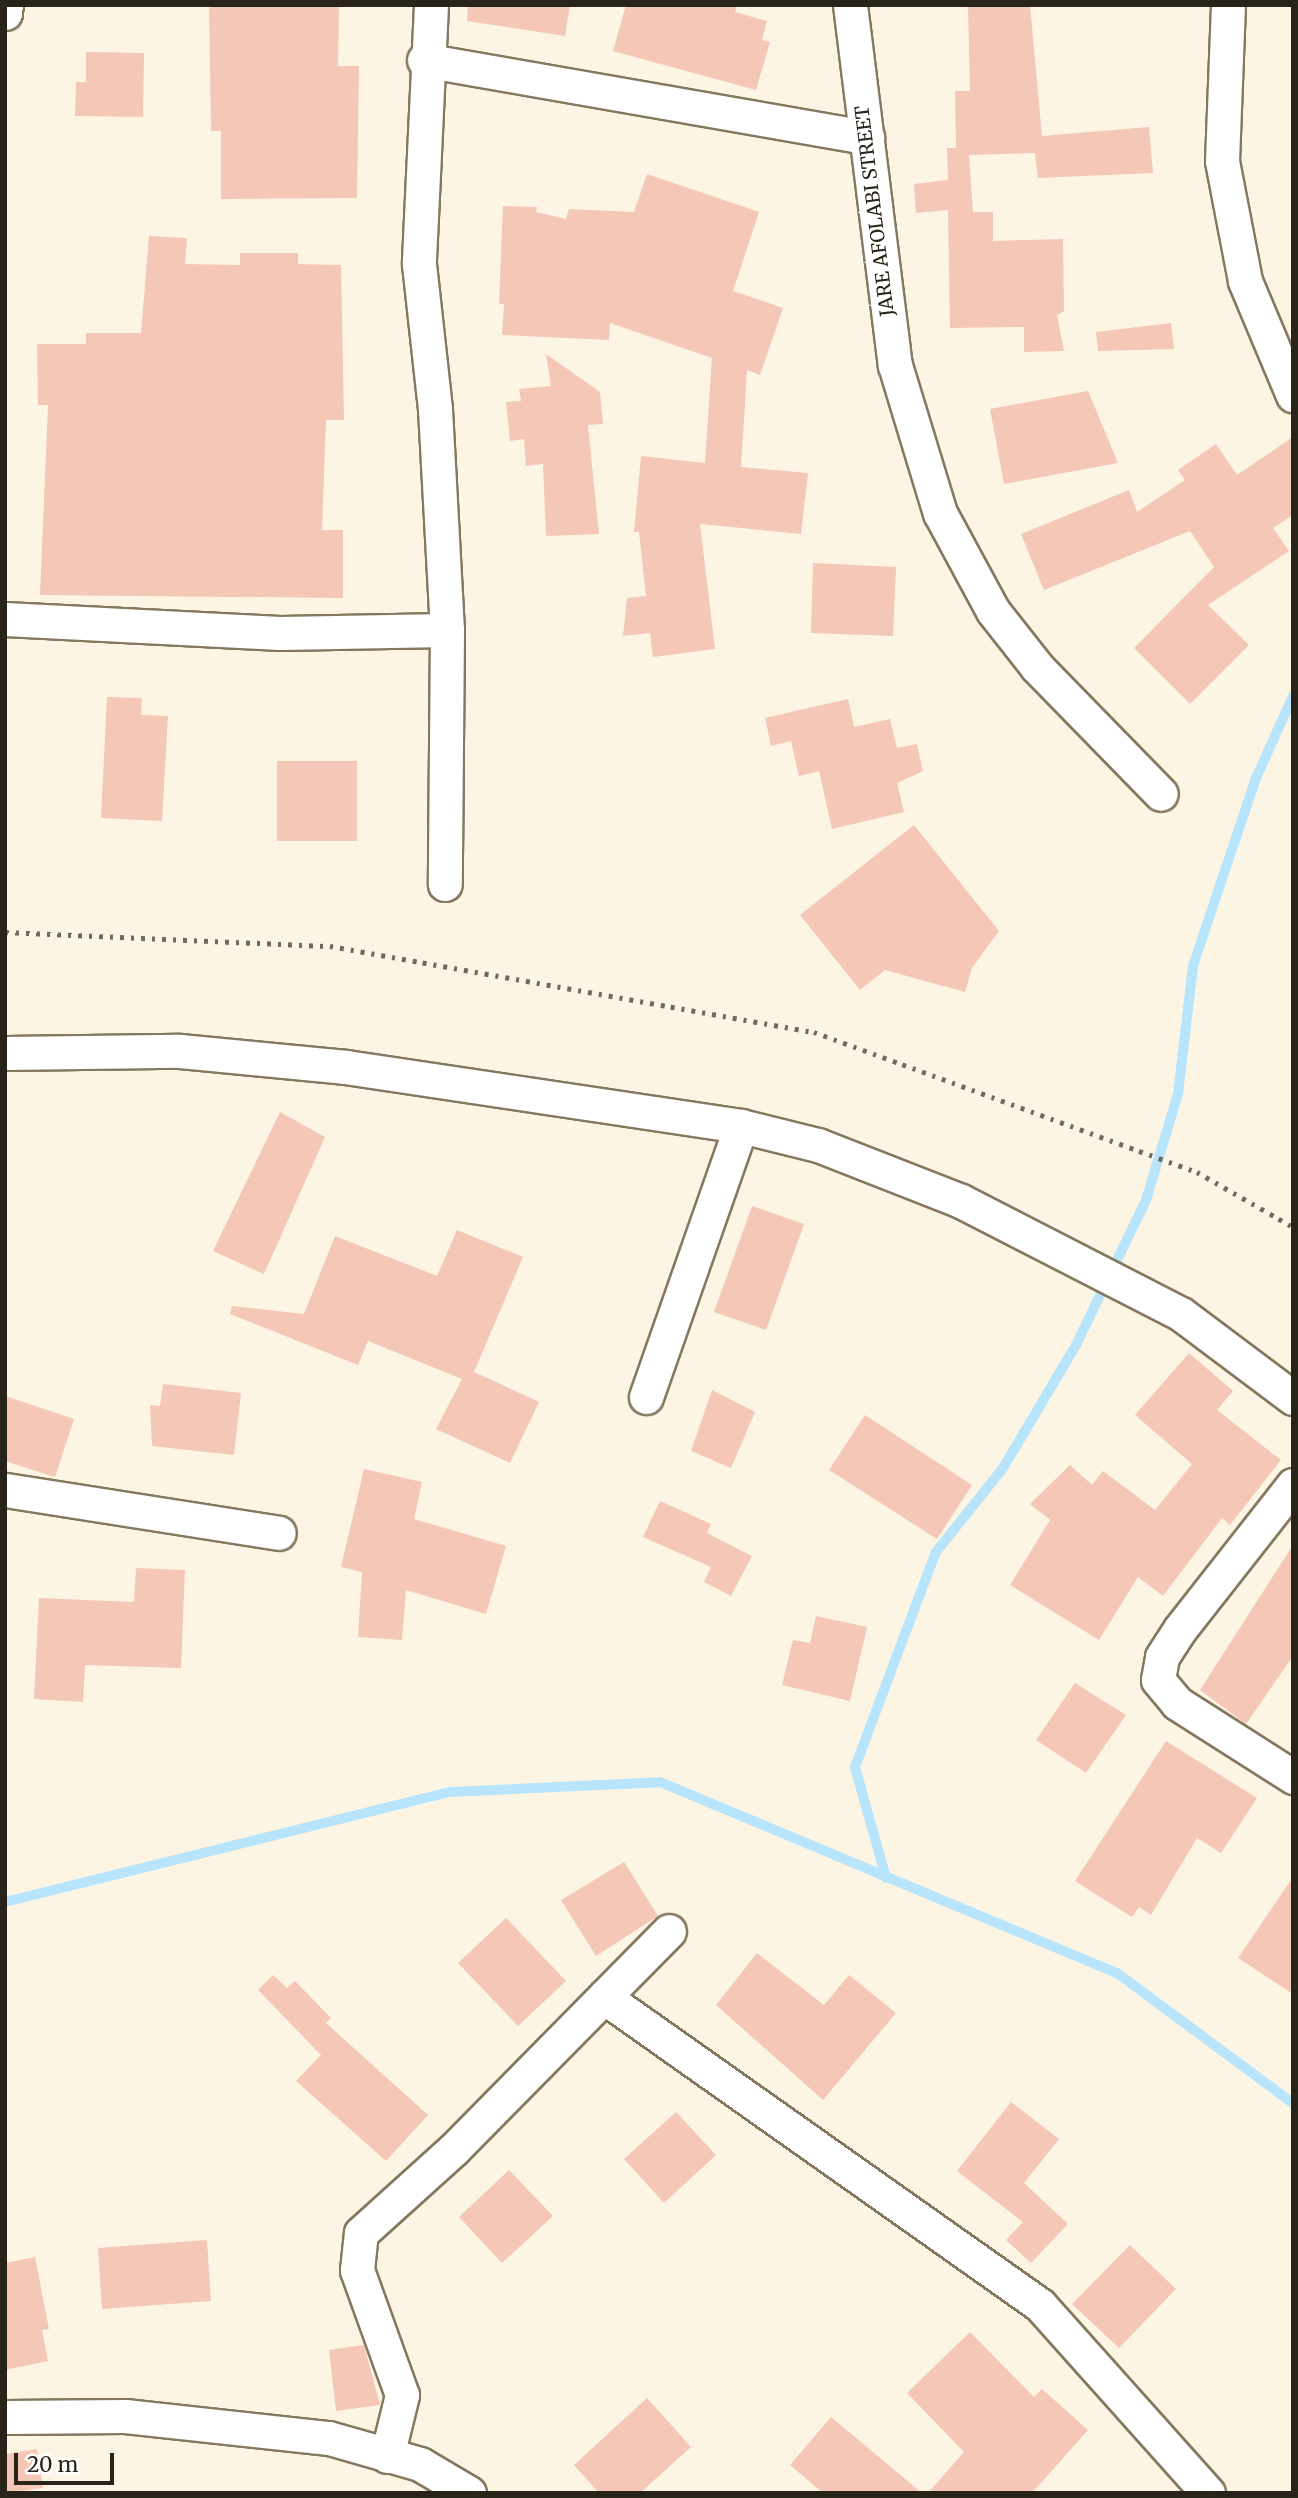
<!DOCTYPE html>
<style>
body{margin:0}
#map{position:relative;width:1298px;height:2498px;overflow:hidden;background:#fdf5e4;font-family:Merriweather,serif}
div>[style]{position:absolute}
.stream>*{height:10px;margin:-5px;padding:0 5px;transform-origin:5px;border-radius:5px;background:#b8e5fc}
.building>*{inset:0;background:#f4c7b6}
.roads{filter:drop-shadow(2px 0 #85785e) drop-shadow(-2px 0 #85785e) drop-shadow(0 2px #85785e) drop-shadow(0 -2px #85785e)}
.street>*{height:33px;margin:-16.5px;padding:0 16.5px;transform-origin:16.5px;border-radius:16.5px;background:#fff}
.rail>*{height:5px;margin-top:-2.5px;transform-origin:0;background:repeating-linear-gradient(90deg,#706a5d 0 3.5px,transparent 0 10.5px)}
span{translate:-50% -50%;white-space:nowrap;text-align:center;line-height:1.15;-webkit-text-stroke:6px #fff;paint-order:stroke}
.street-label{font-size:19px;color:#292419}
.frame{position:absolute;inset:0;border:7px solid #292419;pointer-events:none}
.scale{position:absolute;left:14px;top:2453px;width:100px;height:32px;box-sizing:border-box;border:4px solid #292419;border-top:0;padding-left:9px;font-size:21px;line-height:24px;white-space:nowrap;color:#292419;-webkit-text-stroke:5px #fff;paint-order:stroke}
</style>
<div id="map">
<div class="stream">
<div style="left:886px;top:1878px;width:115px;rotate:-105.6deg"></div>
<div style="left:855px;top:1767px;width:230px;rotate:-69.4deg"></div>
<div style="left:936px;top:1552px;width:107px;rotate:-51.4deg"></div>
<div style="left:1003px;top:1468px;width:143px;rotate:-59.3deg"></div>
<div style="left:1076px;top:1345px;width:161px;rotate:-64.2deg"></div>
<div style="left:1146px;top:1200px;width:111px;rotate:-73.2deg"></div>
<div style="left:1178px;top:1094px;width:129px;rotate:-83.3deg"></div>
<div style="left:1193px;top:966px;width:198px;rotate:-71.5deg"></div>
<div style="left:1256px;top:778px;width:90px;rotate:-65.7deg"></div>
<div style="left:5px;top:1902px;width:459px;rotate:-13.9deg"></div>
<div style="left:451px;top:1792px;width:209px;rotate:-2.7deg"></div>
<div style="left:660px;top:1782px;width:495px;rotate:22.7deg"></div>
<div style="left:1117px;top:1973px;width:219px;rotate:36.5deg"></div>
</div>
<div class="building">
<div style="clip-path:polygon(209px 5px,339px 5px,338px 66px,359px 66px,357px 198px,221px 199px,221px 131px,211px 131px)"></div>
<div style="clip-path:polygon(468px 5px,570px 5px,565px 36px,467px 21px)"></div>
<div style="clip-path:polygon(626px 5px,737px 5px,735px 12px,767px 21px,762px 40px,770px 42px,756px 90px,613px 51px)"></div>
<div style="clip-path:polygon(1030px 5px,1042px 136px,1149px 127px,1153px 173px,1038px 178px,1035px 153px,969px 155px,973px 212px,993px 212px,993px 241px,1063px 239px,1064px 311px,1057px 315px,1064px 351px,1024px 352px,1024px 327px,950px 328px,948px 210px,916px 213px,914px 184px,948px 180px,947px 148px,956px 148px,955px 91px,970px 91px,968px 6px)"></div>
<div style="clip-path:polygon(86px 52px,144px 53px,143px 117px,75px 116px,76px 82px,86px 82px)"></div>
<div style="clip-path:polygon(647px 174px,759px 212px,733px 291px,783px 308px,760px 375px,747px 370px,741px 467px,808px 473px,801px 534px,700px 524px,715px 649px,653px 657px,650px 633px,623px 636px,627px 598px,646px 596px,639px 532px,634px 532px,641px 456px,705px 463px,712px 358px,610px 323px,609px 340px,502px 335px,504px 304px,499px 304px,503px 206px,537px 207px,536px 212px,566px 219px,569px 209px,634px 212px)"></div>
<div style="clip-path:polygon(149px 236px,187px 238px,185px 264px,240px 265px,240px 253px,298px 253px,298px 264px,341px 265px,344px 420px,326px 420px,322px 530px,343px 530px,343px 598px,40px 595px,48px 405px,38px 405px,37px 344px,86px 344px,86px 333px,141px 333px)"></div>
<div style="clip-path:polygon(1171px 323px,1174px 349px,1098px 351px,1096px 332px)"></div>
<div style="clip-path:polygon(546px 354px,600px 392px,603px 424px,588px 425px,599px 534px,546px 536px,543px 464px,526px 466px,524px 439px,510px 441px,506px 402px,521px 401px,519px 389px,551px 386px)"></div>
<div style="clip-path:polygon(1088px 391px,1118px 463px,1004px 484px,990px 409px)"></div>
<div style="clip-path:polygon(1293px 437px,1293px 515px,1273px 528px,1289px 551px,1208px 605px,1249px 645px,1190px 704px,1134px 648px,1214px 567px,1190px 531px,1044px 590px,1021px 534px,1129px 490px,1137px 512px,1185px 480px,1178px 470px,1216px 444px,1237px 475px)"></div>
<div style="clip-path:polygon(813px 563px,896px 567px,893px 636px,811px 633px)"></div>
<div style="clip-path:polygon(107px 697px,142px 698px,141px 715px,168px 716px,162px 821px,101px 818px)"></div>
<div style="clip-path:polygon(848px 699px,854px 727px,890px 719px,897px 748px,917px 744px,923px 771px,897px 783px,904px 812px,832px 829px,819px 771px,799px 776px,791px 741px,771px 746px,765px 718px)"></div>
<div style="clip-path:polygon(277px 761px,357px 761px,357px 841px,277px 841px)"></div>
<div style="clip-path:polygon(914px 825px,999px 931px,972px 968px,965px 992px,885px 970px,860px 990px,800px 915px)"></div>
<div style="clip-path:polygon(280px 1112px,325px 1137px,264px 1274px,213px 1251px)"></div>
<div style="clip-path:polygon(752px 1206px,804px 1224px,766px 1330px,714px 1312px)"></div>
<div style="clip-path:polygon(457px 1230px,523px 1257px,474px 1372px,539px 1402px,510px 1463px,436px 1429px,462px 1379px,368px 1341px,358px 1365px,230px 1314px,232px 1306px,304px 1314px,335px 1236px,437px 1276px)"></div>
<div style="clip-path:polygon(1189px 1353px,1233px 1391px,1217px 1410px,1281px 1460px,1230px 1525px,1222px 1518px,1163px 1596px,1138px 1577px,1099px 1640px,1010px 1585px,1050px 1520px,1030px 1504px,1070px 1465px,1092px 1485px,1103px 1471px,1155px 1510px,1192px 1464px,1135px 1415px)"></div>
<div style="clip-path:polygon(163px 1384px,241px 1393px,234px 1455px,152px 1446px,150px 1405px,160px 1406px)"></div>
<div style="clip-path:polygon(712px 1390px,755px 1412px,731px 1468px,691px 1451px)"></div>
<div style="clip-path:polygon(5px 1396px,74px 1419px,55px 1477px,5px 1461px)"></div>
<div style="clip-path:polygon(865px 1415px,972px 1485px,937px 1539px,829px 1470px)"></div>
<div style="clip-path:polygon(364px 1469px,422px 1482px,414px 1519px,506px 1546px,486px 1614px,406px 1590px,402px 1640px,358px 1637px,362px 1572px,341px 1567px)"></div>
<div style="clip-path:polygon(660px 1501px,711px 1524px,707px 1533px,752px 1556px,731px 1596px,704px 1582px,711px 1567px,643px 1537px)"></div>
<div style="clip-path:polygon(1293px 1545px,1293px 1656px,1246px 1724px,1200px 1690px)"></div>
<div style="clip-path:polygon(136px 1568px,185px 1570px,181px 1668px,85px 1665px,83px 1702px,34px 1699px,39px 1598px,134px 1602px)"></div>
<div style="clip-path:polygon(816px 1616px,867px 1627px,850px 1701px,782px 1685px,793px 1640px,810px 1643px)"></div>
<div style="clip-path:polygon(1075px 1683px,1126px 1715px,1086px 1773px,1036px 1740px)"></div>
<div style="clip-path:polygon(1166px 1741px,1257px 1798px,1221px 1853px,1197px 1838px,1151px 1915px,1139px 1907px,1132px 1917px,1075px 1881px)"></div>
<div style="clip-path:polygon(624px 1862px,658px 1916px,596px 1956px,561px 1900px)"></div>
<div style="clip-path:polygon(1293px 1877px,1293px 1994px,1238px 1958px)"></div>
<div style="clip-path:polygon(506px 1918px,566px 1981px,518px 2026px,458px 1963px)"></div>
<div style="clip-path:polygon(757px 1953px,824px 2005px,849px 1975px,896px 2013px,823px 2100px,716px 2005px)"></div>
<div style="clip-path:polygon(273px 1975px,287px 1988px,295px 1981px,331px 2018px,326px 2023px,428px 2115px,386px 2161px,296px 2081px,321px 2055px,258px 1990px)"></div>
<div style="clip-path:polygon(1011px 2102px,1059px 2139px,1024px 2183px,1068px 2224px,1031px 2263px,1006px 2240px,1023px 2222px,957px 2171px)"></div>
<div style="clip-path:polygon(676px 2112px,716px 2155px,664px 2203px,624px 2159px)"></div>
<div style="clip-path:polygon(509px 2170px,553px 2216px,502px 2263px,459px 2217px)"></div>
<div style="clip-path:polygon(207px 2240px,211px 2301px,102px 2309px,98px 2248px)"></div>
<div style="clip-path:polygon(1130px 2245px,1176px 2289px,1119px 2348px,1072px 2304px)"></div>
<div style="clip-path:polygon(35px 2257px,49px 2329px,42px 2330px,48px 2361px,5px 2370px,5px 2263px)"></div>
<div style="clip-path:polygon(970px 2332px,1034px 2397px,1042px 2389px,1088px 2430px,1032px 2493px,928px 2493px,964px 2452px,907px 2393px)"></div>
<div style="clip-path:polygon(364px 2345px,380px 2405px,336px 2411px,329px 2350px)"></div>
<div style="clip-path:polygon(647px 2398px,691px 2447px,640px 2493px,599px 2493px,574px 2465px)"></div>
<div style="clip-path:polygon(831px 2417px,922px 2493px,823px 2493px,790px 2465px)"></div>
<div style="clip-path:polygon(37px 2449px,43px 2488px,5px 2493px,5px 2454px)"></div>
</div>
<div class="roads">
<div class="street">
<div style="left:431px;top:5px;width:259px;rotate:92.7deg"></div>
<div style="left:419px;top:264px;width:146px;rotate:83.7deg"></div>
<div style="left:435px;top:409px;width:221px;rotate:86.9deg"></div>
<div style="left:447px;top:630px;width:254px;rotate:90.5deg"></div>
<div style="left:850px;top:5px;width:363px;rotate:82.9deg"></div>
<div style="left:895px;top:365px;width:155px;rotate:73.1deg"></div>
<div style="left:940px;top:513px;width:111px;rotate:61.6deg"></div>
<div style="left:993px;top:611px;width:71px;rotate:51.8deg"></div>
<div style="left:1037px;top:667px;width:177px;rotate:45.7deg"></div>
<div style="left:1228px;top:5px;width:156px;rotate:92.2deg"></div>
<div style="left:1222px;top:161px;width:122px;rotate:79.1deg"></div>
<div style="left:1245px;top:281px;width:124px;rotate:67.2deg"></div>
<div style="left:5px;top:13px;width:8px;rotate:-83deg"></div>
<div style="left:424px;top:60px;width:450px;rotate:9.9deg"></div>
<div style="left:5px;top:619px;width:275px;rotate:2.9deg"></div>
<div style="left:280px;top:633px;width:167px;rotate:-1deg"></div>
<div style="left:5px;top:1053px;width:175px;rotate:-0.7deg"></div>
<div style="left:180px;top:1051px;width:167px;rotate:5.5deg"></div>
<div style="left:346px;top:1067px;width:399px;rotate:8.5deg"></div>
<div style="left:741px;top:1126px;width:79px;rotate:13.9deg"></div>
<div style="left:818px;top:1145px;width:154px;rotate:21.4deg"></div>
<div style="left:961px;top:1201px;width:247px;rotate:27.2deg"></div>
<div style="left:1181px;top:1314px;width:140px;rotate:36.9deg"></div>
<div style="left:646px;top:1397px;width:287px;rotate:-70.7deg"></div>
<div style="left:1293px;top:1485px;width:183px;rotate:128.1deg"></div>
<div style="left:1180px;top:1629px;width:33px;rotate:123deg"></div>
<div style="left:1162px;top:1657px;width:23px;rotate:100deg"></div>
<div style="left:1158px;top:1680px;width:30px;rotate:50deg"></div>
<div style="left:1177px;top:1703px;width:138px;rotate:32.5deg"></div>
<div style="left:5px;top:1490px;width:277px;rotate:8.9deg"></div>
<div style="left:604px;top:1997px;width:534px;rotate:35.24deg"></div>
<div style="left:1040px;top:2305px;width:252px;rotate:48.2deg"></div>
<div style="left:5px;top:2417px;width:120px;rotate:-0.5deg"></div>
<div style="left:125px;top:2416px;width:205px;rotate:6.2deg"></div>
<div style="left:329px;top:2438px;width:95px;rotate:15.9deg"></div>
<div style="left:420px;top:2464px;width:57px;rotate:30.6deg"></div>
<div style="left:387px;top:2456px;width:63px;rotate:-76.2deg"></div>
<div style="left:402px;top:2395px;width:133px;rotate:-109.8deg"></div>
<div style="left:357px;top:2270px;width:37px;rotate:-84deg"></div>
<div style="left:361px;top:2233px;width:125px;rotate:-42.1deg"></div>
<div style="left:454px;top:2149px;width:306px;rotate:-45.4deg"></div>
</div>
</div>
<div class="rail">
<div style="left:5px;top:932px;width:325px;rotate:2.5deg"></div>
<div style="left:330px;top:946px;width:492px;rotate:10.1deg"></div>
<div style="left:814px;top:1032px;width:408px;rotate:20.1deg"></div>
<div style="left:1197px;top:1172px;width:111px;rotate:29.8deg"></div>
</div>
<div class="street-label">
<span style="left:875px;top:211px;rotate:-97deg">JARE AFOLABI STREET</span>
</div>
<div class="frame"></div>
<div class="scale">20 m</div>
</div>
